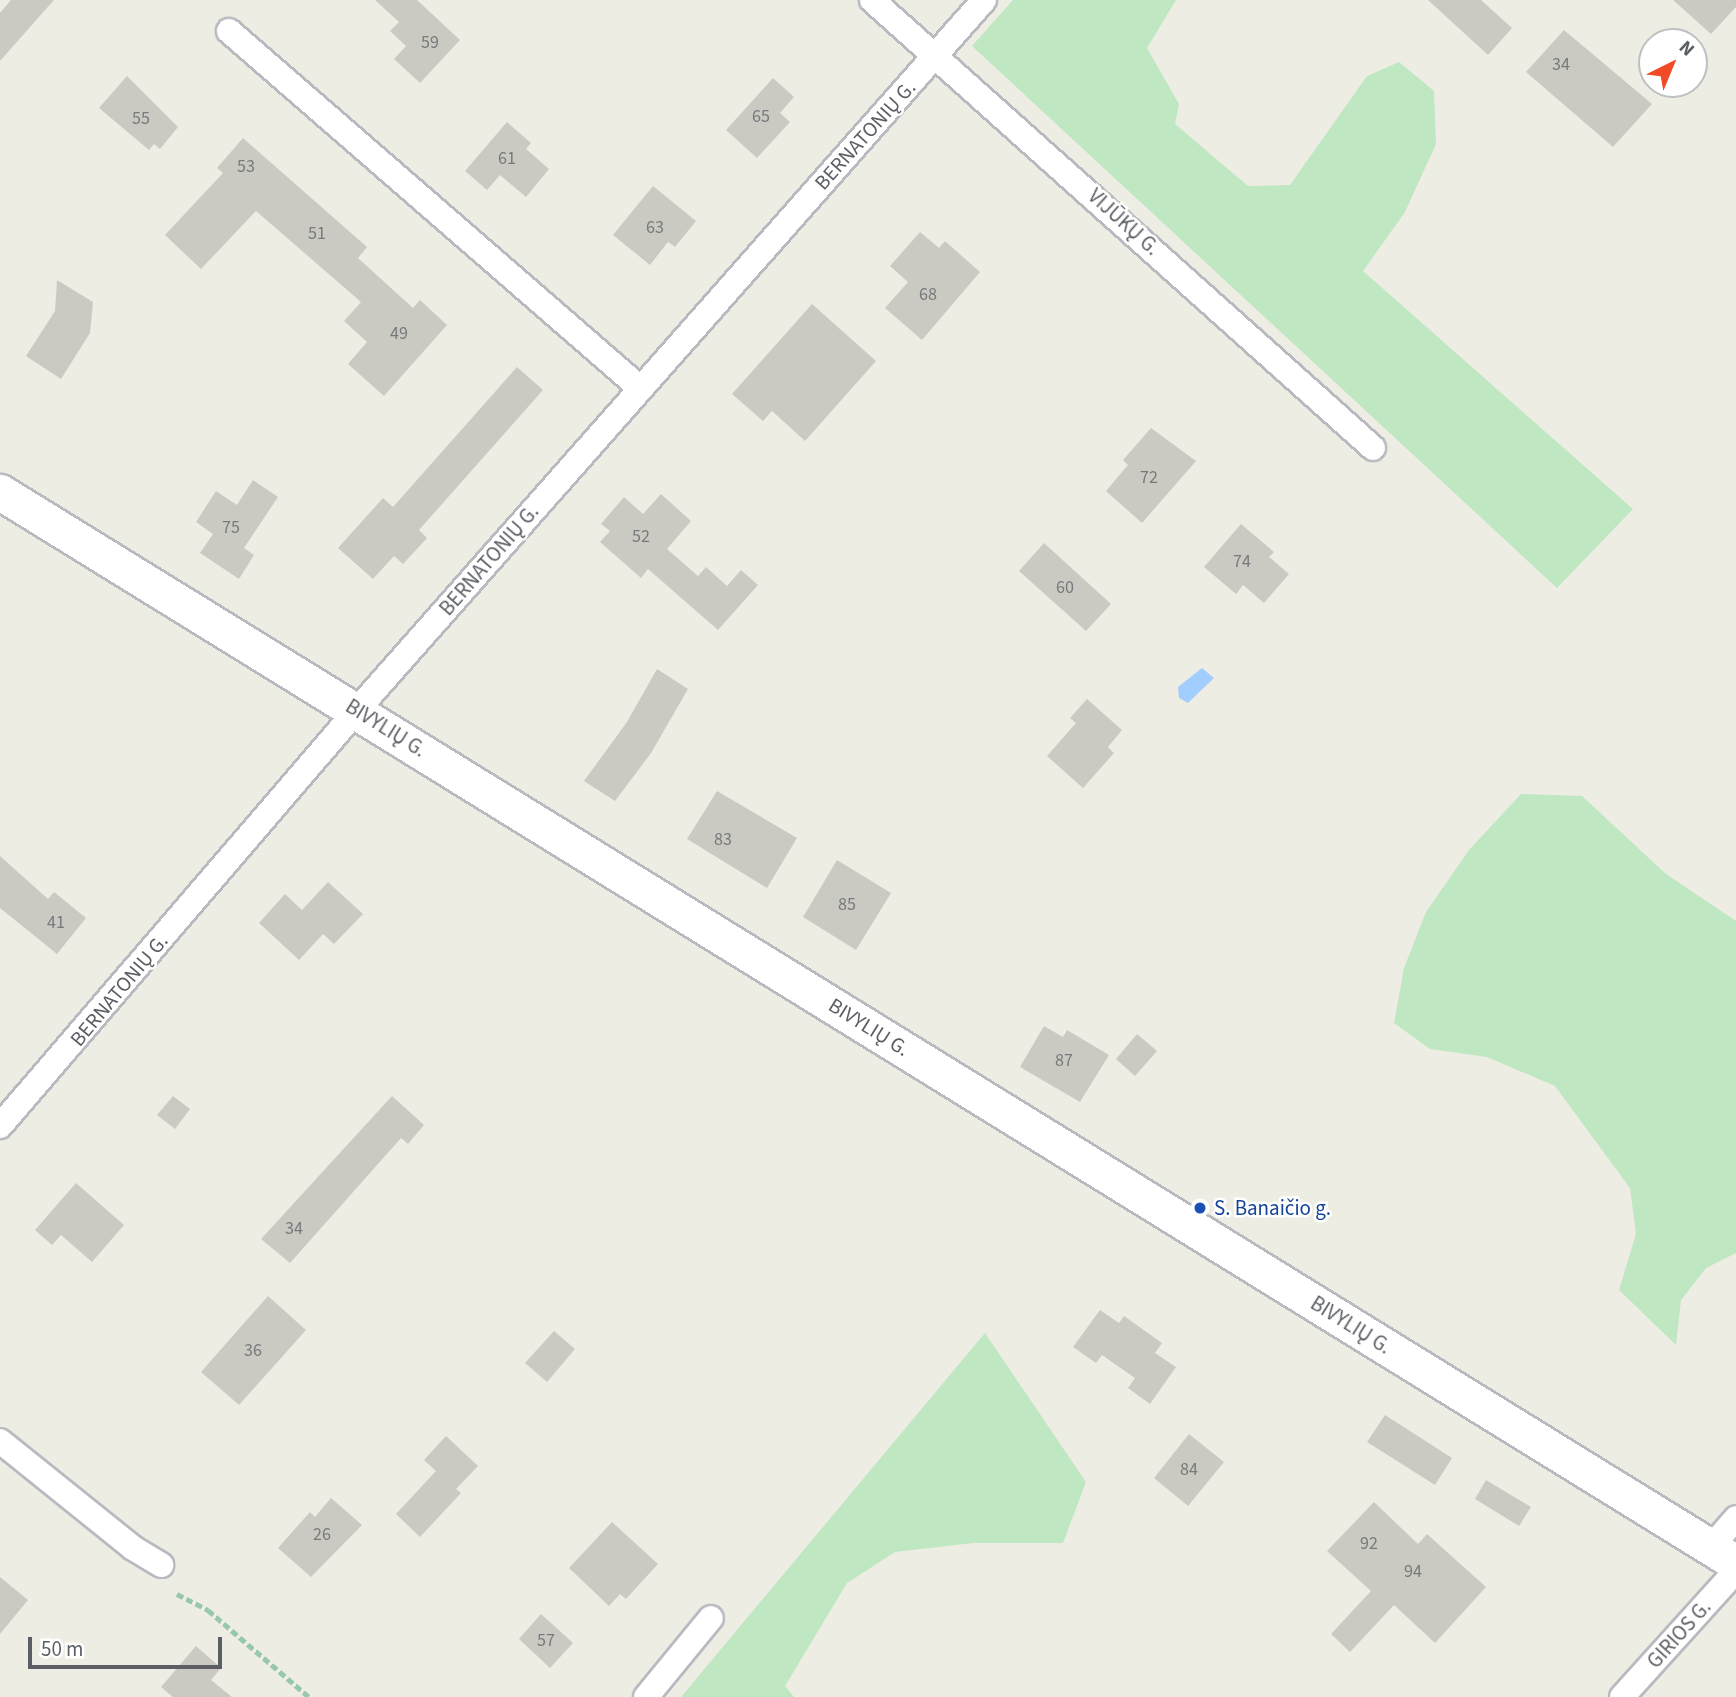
<!DOCTYPE html>
<meta charset="utf-8">
<style>
body{margin:0}
#map{position:relative;width:1736px;height:1697px;overflow:hidden;background:#eeede3;font-family:"Source Sans 3",sans-serif}
div>[style]{position:absolute}
.green>*{inset:0;background:#bee7c2}
.water>*{inset:0;background:#a2cdff}
.building>*{inset:0;background:#cbcac2}
.path>*{height:4.5px;margin-top:-2.25px;transform-origin:0;background:repeating-linear-gradient(90deg,#96c9aa 0 7px,transparent 0 10.5px)}
.roads{filter:drop-shadow(2px 0 #b8bac0) drop-shadow(-2px 0 #b8bac0) drop-shadow(0 2px #b8bac0) drop-shadow(0 -2px #b8bac0)}
.street>*{height:24px;margin:-12px;padding:0 12px;transform-origin:12px;border-radius:12px;background:#fff}
.secondary>*{height:35px;margin:-17.5px;padding:0 17.5px;transform-origin:17.5px;border-radius:17.5px;background:#fff}
.dots>*{width:19px;height:19px;translate:-50% -50%;box-sizing:border-box;border:4px solid #fff;border-radius:50%}
span{translate:-50% -50%;white-space:nowrap;text-align:center;line-height:1.15;-webkit-text-stroke:5px #fff;paint-order:stroke}
.number-label{font-size:18px;color:#77797c}
.number-label span{-webkit-text-stroke-width:0}
.street-label{font-size:21px;color:#5b5e64}
.transit-label{font-size:21px;color:#164399}
.left{translate:0 -50%;text-align:left}
.north{position:absolute;left:1638px;top:28px;width:70px;height:70px;box-sizing:border-box;background:#fff;border:2px solid #bdbfc1;border-radius:50%;rotate:43deg;font-size:19px;font-weight:700;line-height:28px;text-align:center;color:#5b5e64}
.north::after{content:'';display:block;margin:auto;width:24px;height:32px;background:#f04b26;clip-path:polygon(50% 0,100% 100%,50% 72%,0 100%)}
.scale{position:absolute;left:28px;top:1637px;width:194px;height:32px;box-sizing:border-box;border:4px solid #5b5e64;border-top:0;padding-left:9px;font-size:21px;line-height:24px;white-space:nowrap;color:#5b5e64;-webkit-text-stroke:5px #fff;paint-order:stroke}
</style>
<div id="map">
<div class="green">
<div style="clip-path:polygon(1013px 0,1176px 0,1147px 48px,1179px 104px,1175px 124px,1248px 186px,1290px 185px,1367px 76px,1399px 62px,1434px 91px,1436px 144px,1405px 212px,1363px 271px,1633px 509px,1557px 588px,972px 46px)"></div>
<div style="clip-path:polygon(1521px 794px,1582px 796px,1666px 874px,1736px 921px,1736px 1253px,1706px 1268px,1681px 1300px,1676px 1345px,1619px 1290px,1636px 1234px,1630px 1188px,1555px 1086px,1487px 1057px,1430px 1049px,1394px 1023px,1404px 968px,1426px 912px,1469px 850px)"></div>
<div style="clip-path:polygon(985px 1333px,1086px 1482px,1063px 1543px,973px 1543px,895px 1552px,847px 1583px,785px 1686px,794px 1697px,681px 1697px)"></div>
</div>
<div class="water">
<div style="clip-path:polygon(1202px 668px,1214px 678px,1188px 703px,1179px 698px,1178px 687px)"></div>
</div>
<div class="building">
<div style="clip-path:polygon(11px 0,54px 0,0 61px,0 13px)"></div>
<div style="clip-path:polygon(375px 0,417px 0,460px 40px,420px 83px,394px 59px,406px 46px,390px 31px,399px 22px)"></div>
<div style="clip-path:polygon(1428px 0,1481px 0,1512px 28px,1488px 55px)"></div>
<div style="clip-path:polygon(1673px 0,1736px 0,1736px 7px,1711px 34px)"></div>
<div style="clip-path:polygon(1564px 30px,1652px 104px,1613px 147px,1526px 72px)"></div>
<div style="clip-path:polygon(127px 76px,178px 127px,160px 149px,154px 144px,149px 150px,99px 108px)"></div>
<div style="clip-path:polygon(773px 78px,794px 97px,780px 113px,790px 122px,757px 158px,726px 130px)"></div>
<div style="clip-path:polygon(507px 122px,531px 143px,526px 149px,549px 169px,526px 197px,500px 175px,487px 190px,465px 171px)"></div>
<div style="clip-path:polygon(243px 138px,367px 247px,358px 258px,413px 308px,420px 300px,447px 325px,384px 396px,348px 364px,367px 342px,344px 321px,361px 302px,256px 211px,201px 269px,165px 235px,223px 173px,217px 168px)"></div>
<div style="clip-path:polygon(653px 186px,696px 221px,675px 247px,668px 242px,650px 265px,613px 235px)"></div>
<div style="clip-path:polygon(920px 232px,939px 248px,945px 241px,980px 272px,922px 340px,885px 308px,908px 282px,890px 266px)"></div>
<div style="clip-path:polygon(57px 280px,93px 302px,90px 333px,61px 379px,26px 356px,55px 311px)"></div>
<div style="clip-path:polygon(812px 304px,876px 361px,805px 441px,772px 411px,763px 421px,732px 394px)"></div>
<div style="clip-path:polygon(517px 367px,543px 390px,419px 530px,427px 538px,403px 564px,394px 556px,373px 579px,338px 548px,383px 498px,393px 507px)"></div>
<div style="clip-path:polygon(1151px 428px,1196px 461px,1142px 523px,1106px 491px,1128px 465px,1123px 460px)"></div>
<div style="clip-path:polygon(253px 480px,278px 497px,244px 548px,254px 555px,239px 579px,200px 553px,213px 534px,196px 522px,216px 491px,237px 505px)"></div>
<div style="clip-path:polygon(661px 494px,691px 521px,667px 549px,698px 576px,706px 567px,727px 586px,741px 570px,758px 585px,718px 630px,648px 569px,641px 578px,600px 542px,610px 531px,601px 524px,624px 497px,643px 514px)"></div>
<div style="clip-path:polygon(1241px 524px,1274px 552px,1269px 557px,1289px 574px,1264px 603px,1243px 585px,1236px 594px,1204px 567px)"></div>
<div style="clip-path:polygon(1044px 543px,1111px 604px,1086px 631px,1019px 571px)"></div>
<div style="clip-path:polygon(657px 669px,688px 689px,651px 753px,615px 801px,584px 781px,627px 722px)"></div>
<div style="clip-path:polygon(1087px 699px,1122px 730px,1108px 747px,1114px 753px,1083px 788px,1047px 756px,1076px 723px,1070px 718px)"></div>
<div style="clip-path:polygon(717px 791px,797px 838px,767px 888px,687px 839px)"></div>
<div style="clip-path:polygon(0 856px,48px 899px,54px 892px,86px 918px,57px 954px,0 908px)"></div>
<div style="clip-path:polygon(837px 860px,891px 893px,856px 950px,803px 917px)"></div>
<div style="clip-path:polygon(328px 882px,363px 914px,334px 944px,323px 934px,299px 960px,259px 923px,285px 894px,302px 910px)"></div>
<div style="clip-path:polygon(1044px 1026px,1063px 1037px,1067px 1030px,1109px 1055px,1080px 1102px,1020px 1067px)"></div>
<div style="clip-path:polygon(1137px 1034px,1157px 1051px,1135px 1076px,1116px 1059px)"></div>
<div style="clip-path:polygon(173px 1096px,190px 1109px,175px 1129px,157px 1115px)"></div>
<div style="clip-path:polygon(392px 1096px,424px 1125px,408px 1144px,401px 1138px,290px 1263px,261px 1239px)"></div>
<div style="clip-path:polygon(76px 1183px,124px 1225px,92px 1262px,61px 1235px,52px 1245px,35px 1230px)"></div>
<div style="clip-path:polygon(268px 1296px,306px 1330px,239px 1405px,201px 1372px)"></div>
<div style="clip-path:polygon(1100px 1310px,1119px 1323px,1124px 1316px,1162px 1343px,1155px 1353px,1176px 1367px,1150px 1404px,1128px 1388px,1135px 1378px,1102px 1355px,1096px 1363px,1073px 1347px)"></div>
<div style="clip-path:polygon(554px 1331px,575px 1349px,547px 1382px,525px 1363px)"></div>
<div style="clip-path:polygon(1385px 1415px,1452px 1458px,1435px 1485px,1367px 1442px)"></div>
<div style="clip-path:polygon(1189px 1434px,1224px 1462px,1188px 1506px,1154px 1478px)"></div>
<div style="clip-path:polygon(446px 1436px,478px 1466px,456px 1489px,461px 1493px,420px 1537px,396px 1514px,436px 1471px,424px 1460px)"></div>
<div style="clip-path:polygon(1486px 1480px,1531px 1507px,1519px 1526px,1475px 1499px)"></div>
<div style="clip-path:polygon(331px 1498px,362px 1525px,311px 1577px,278px 1548px,310px 1512px,315px 1517px)"></div>
<div style="clip-path:polygon(1374px 1502px,1418px 1544px,1427px 1534px,1486px 1587px,1435px 1643px,1394px 1605px,1350px 1652px,1331px 1634px,1371px 1591px,1327px 1551px)"></div>
<div style="clip-path:polygon(612px 1522px,658px 1564px,626px 1599px,620px 1594px,609px 1606px,569px 1568px)"></div>
<div style="clip-path:polygon(0 1577px,28px 1600px,0 1634px)"></div>
<div style="clip-path:polygon(541px 1614px,573px 1643px,550px 1668px,519px 1639px)"></div>
<div style="clip-path:polygon(196px 1646px,221px 1668px,211px 1680px,232px 1697px,173px 1697px,161px 1687px)"></div>
</div>
<div class="path">
<div style="left:177px;top:1594px;width:35px;rotate:27deg"></div>
<div style="left:208px;top:1610px;width:133px;rotate:40.7deg"></div>
</div>
<div class="roads">
<div class="street">
<div style="left:872px;top:0;width:672px;rotate:41.8deg"></div>
<div style="left:229px;top:31px;width:544px;rotate:40.98deg"></div>
<div style="left:0;top:1126px;width:548px;rotate:-49.36deg"></div>
<div style="left:357px;top:710px;width:947px;rotate:-48.55deg"></div>
<div style="left:0;top:1441px;width:171px;rotate:38.8deg"></div>
<div style="left:133px;top:1548px;width:33px;rotate:31deg"></div>
<div style="left:1711px;top:1547px;width:38px;rotate:-49deg"></div>
<div style="left:646px;top:1697px;width:102px;rotate:-50.6deg"></div>
<div style="left:1622px;top:1697px;width:170px;rotate:-47.9deg"></div>
</div>
<div class="secondary">
<div style="left:0;top:492px;width:2040px;rotate:31.67deg"></div>
</div>
</div>
<div class="dots">
<div style="left:1200px;top:1208px;background:#1a4fb4"></div>
</div>
<div class="number-label">
<span style="left:430px;top:43px">59</span>
<span style="left:1561px;top:65px">34</span>
<span style="left:761px;top:117px">65</span>
<span style="left:141px;top:119px">55</span>
<span style="left:507px;top:159px">61</span>
<span style="left:246px;top:167px">53</span>
<span style="left:655px;top:228px">63</span>
<span style="left:317px;top:234px">51</span>
<span style="left:928px;top:295px">68</span>
<span style="left:399px;top:334px">49</span>
<span style="left:1149px;top:478px">72</span>
<span style="left:231px;top:528px">75</span>
<span style="left:641px;top:537px">52</span>
<span style="left:1242px;top:562px">74</span>
<span style="left:1065px;top:588px">60</span>
<span style="left:723px;top:840px">83</span>
<span style="left:847px;top:905px">85</span>
<span style="left:56px;top:923px">41</span>
<span style="left:1064px;top:1061px">87</span>
<span style="left:294px;top:1229px">34</span>
<span style="left:253px;top:1351px">36</span>
<span style="left:1189px;top:1470px">84</span>
<span style="left:322px;top:1535px">26</span>
<span style="left:1369px;top:1544px">92</span>
<span style="left:1413px;top:1572px">94</span>
<span style="left:546px;top:1641px">57</span>
</div>
<div class="street-label">
<span style="left:865px;top:135px;rotate:-48deg">BERNATONIŲ G.</span>
<span style="left:1124px;top:222px;rotate:42deg">VIJŪKŲ G.</span>
<span style="left:489px;top:560px;rotate:-49deg">BERNATONIŲ G.</span>
<span style="left:386px;top:728px;rotate:32deg">BIVYLIŲ G.</span>
<span style="left:119px;top:990px;rotate:-50deg">BERNATONIŲ G.</span>
<span style="left:869px;top:1027px;rotate:32deg">BIVYLIŲ G.</span>
<span style="left:1351px;top:1325px;rotate:32deg">BIVYLIŲ G.</span>
<span style="left:1679px;top:1634px;rotate:-48deg">GIRIOS G.</span>
</div>
<div class="transit-label">
<span class="left" style="left:1214px;top:1208px">S. Banaičio g.</span>
</div>
<div class="north">N</div>
<div class="scale">50 m</div>
</div>
